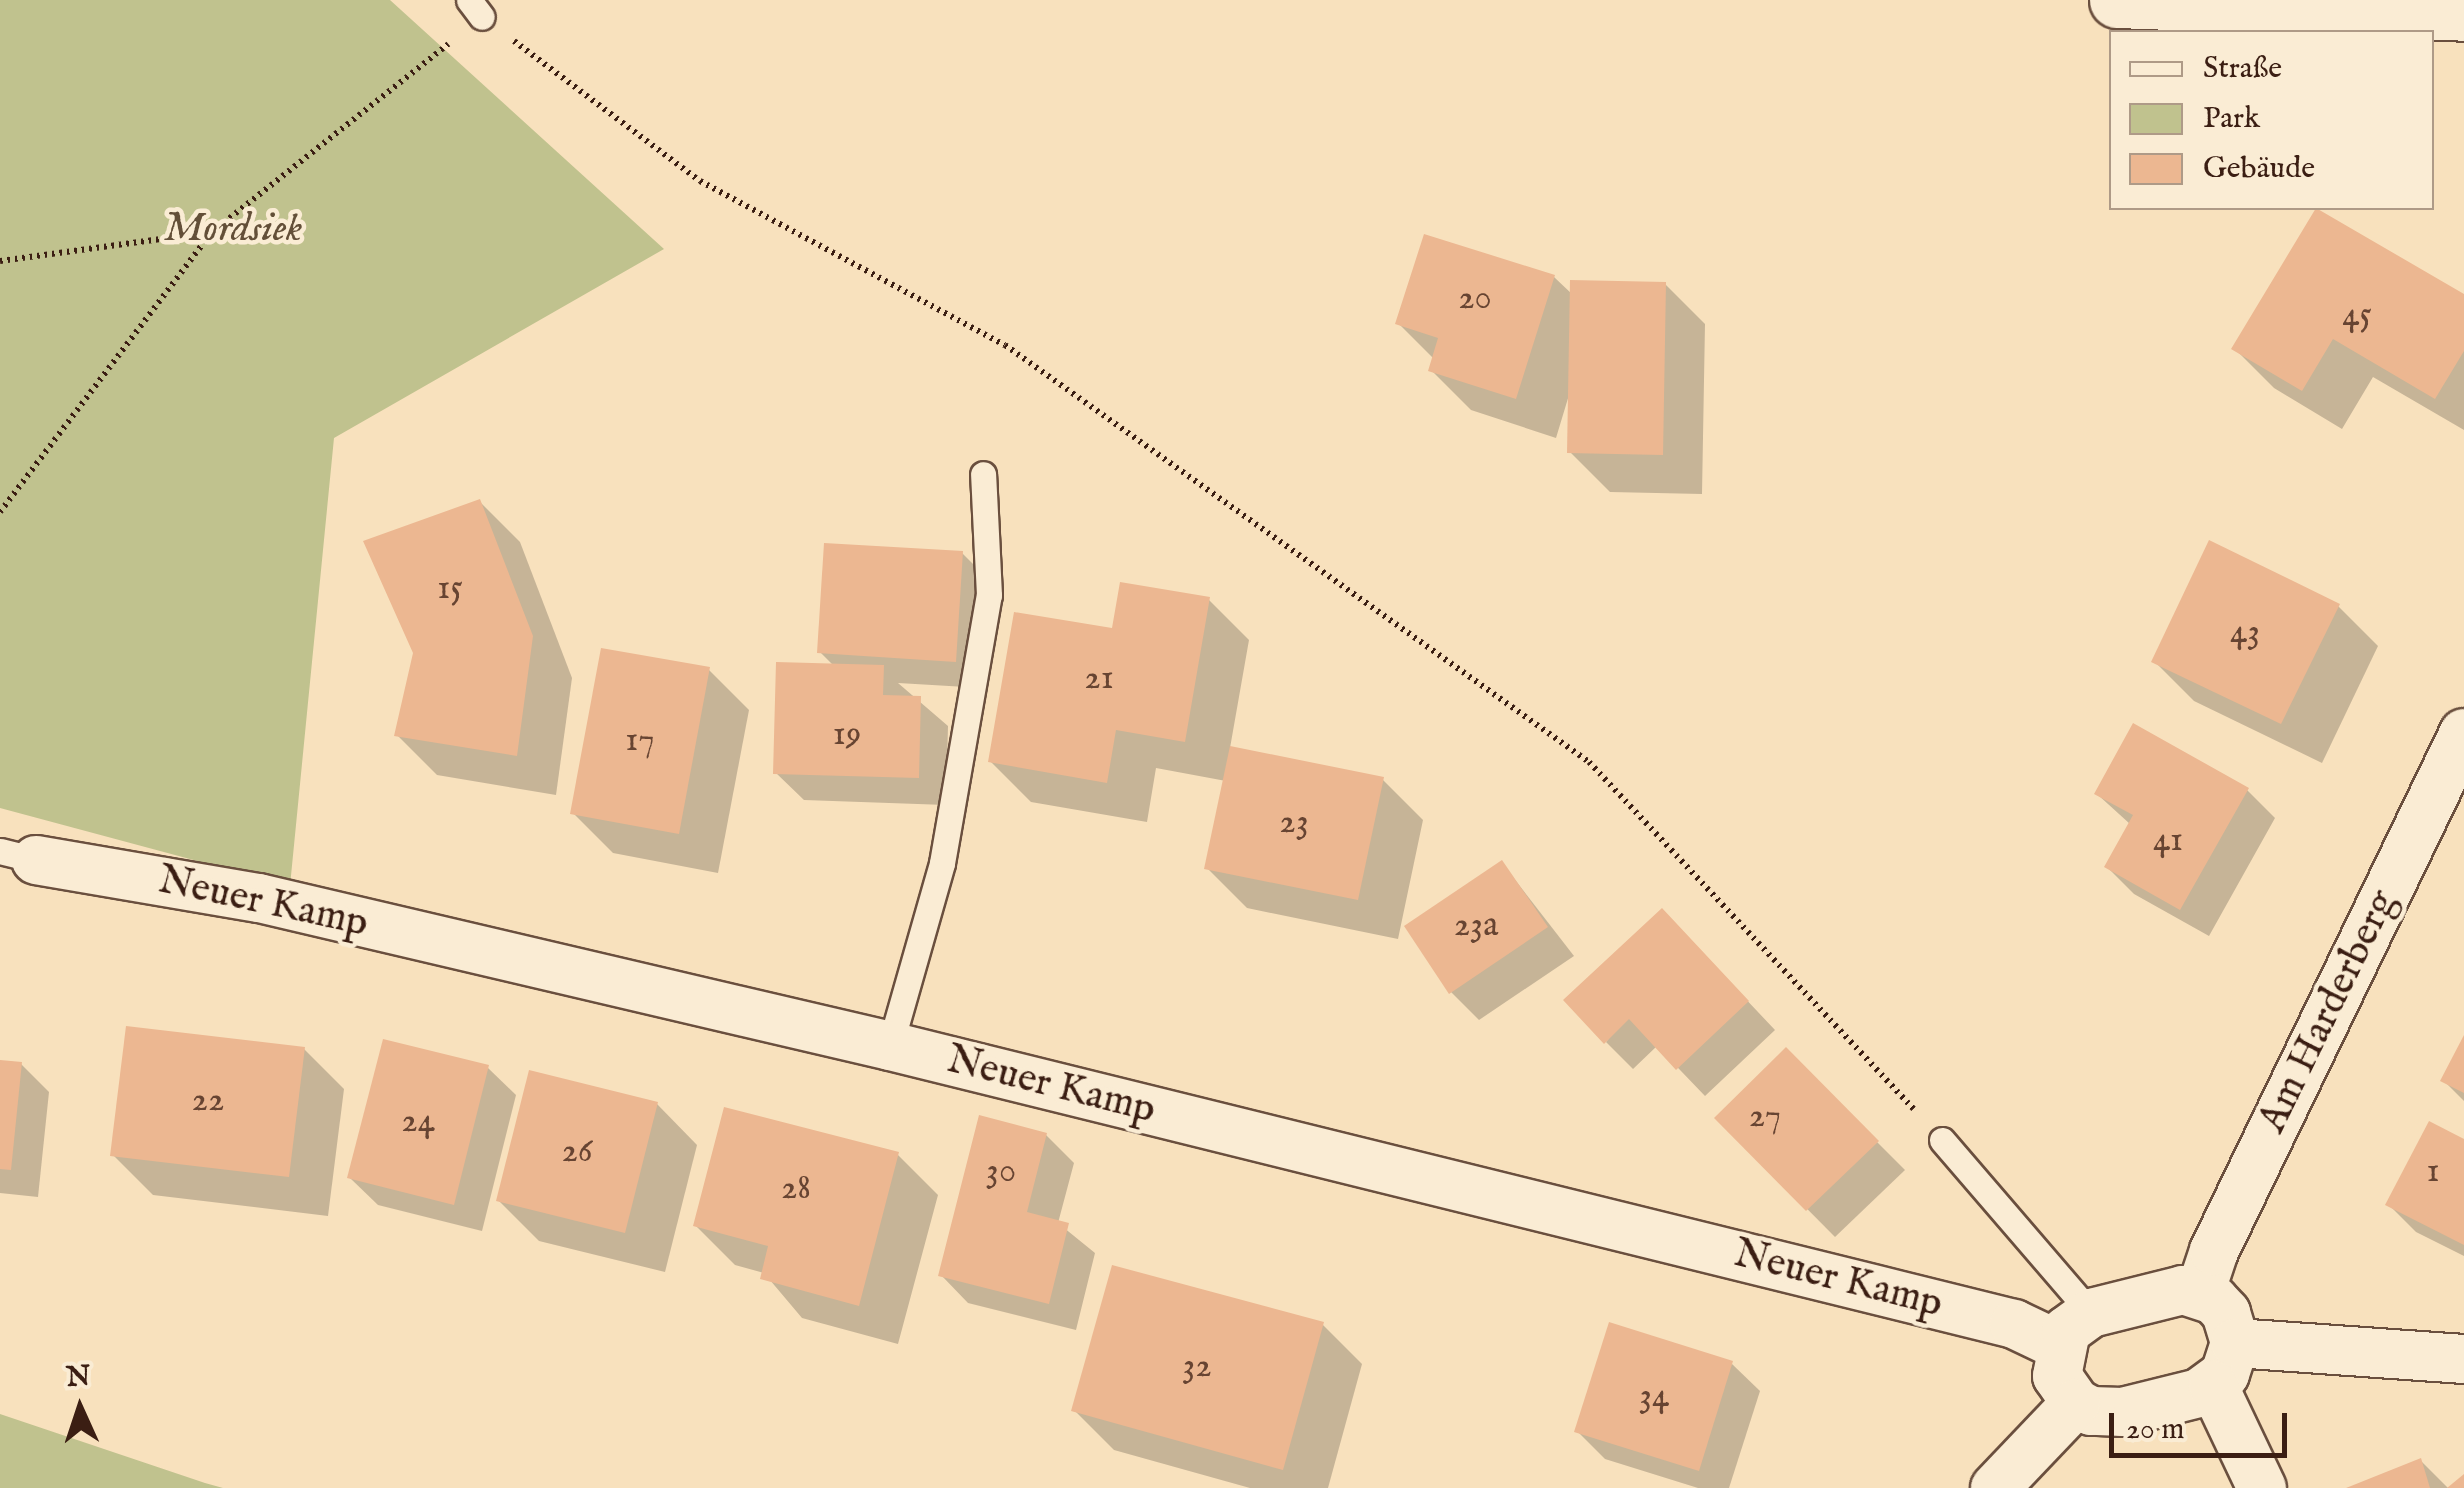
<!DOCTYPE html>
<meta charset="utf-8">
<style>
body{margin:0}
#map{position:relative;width:2464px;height:1488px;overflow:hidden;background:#f8e1bd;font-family:"IM FELL English",serif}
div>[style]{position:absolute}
.green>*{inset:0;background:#c0c28e}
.shadow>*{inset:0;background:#0003}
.building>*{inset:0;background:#ecb791}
.path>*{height:6px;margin-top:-3px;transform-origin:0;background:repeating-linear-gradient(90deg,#3b1e13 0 2.5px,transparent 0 7.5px)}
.roads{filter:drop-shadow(2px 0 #6a4f3e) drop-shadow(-2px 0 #6a4f3e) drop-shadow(0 2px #6a4f3e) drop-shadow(0 -2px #6a4f3e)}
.lane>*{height:25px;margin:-12.5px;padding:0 12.5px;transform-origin:12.5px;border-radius:12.5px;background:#faecd4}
.street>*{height:48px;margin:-24px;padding:0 24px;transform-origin:24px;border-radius:24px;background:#faecd4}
.secondary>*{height:55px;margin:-27.5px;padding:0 27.5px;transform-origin:27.5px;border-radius:27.5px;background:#faecd4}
span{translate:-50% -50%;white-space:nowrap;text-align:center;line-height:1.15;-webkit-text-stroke:9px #faecd4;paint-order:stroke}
.number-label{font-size:35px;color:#674432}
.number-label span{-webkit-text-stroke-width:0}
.park-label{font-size:40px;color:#634f38;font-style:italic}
.street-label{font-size:40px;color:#3b1e13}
.legend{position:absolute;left:2109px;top:30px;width:325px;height:180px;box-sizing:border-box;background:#faecd4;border:2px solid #ae9a87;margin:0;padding:12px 18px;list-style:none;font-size:30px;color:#3b1e13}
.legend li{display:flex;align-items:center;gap:20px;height:50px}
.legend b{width:50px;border:2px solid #ae9a87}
.north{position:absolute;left:30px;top:1358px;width:100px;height:100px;-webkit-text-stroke:8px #faecd4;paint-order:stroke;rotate:357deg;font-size:28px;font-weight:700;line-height:40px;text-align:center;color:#3b1e13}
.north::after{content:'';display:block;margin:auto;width:35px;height:45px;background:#3b1e13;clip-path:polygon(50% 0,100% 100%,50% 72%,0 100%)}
.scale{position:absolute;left:2109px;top:1413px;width:178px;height:45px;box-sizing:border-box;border:5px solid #3b1e13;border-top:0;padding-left:12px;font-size:30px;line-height:35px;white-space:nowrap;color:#3b1e13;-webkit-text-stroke:8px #faecd4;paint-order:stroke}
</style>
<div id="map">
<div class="green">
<div style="clip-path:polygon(0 0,390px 0,664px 249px,334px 438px,290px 886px,0 808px)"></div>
<div style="clip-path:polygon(0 1414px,205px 1483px,223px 1488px,0 1488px)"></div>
</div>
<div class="shadow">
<div style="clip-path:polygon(1554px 277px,1573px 295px,1665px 284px,1705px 324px,1702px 494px,1610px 492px,1570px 452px,1569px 395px,1556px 438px,1471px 410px,1431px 370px,1434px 359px,1398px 323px)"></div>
<div style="clip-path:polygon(2464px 297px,2464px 430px,2373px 377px,2342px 429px,2274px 388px,2234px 348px)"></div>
<div style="clip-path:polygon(480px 502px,520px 542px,572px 678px,556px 795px,437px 775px,397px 735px)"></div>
<div style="clip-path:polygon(962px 553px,990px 581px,983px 688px,898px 683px,948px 726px,946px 805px,804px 800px,776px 773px,834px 666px,820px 652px)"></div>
<div style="clip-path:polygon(1209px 600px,1249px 640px,1230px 748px,1383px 780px,1423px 820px,1398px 939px,1247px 908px,1207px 868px,1226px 781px,1156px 768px,1147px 822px,1031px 802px,991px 762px,1114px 631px)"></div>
<div style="clip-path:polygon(2338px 606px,2378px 646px,2322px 763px,2194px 701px,2154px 661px)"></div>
<div style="clip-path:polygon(709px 670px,749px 710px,718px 873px,613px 853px,573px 813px)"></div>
<div style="clip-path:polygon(2247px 790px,2275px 818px,2209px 936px,2134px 894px,2107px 867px,2130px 824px,2097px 794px)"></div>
<div style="clip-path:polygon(1502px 863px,1574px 956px,1479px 1020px,1451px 992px,1407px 926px)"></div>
<div style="clip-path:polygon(1689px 939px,1775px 1030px,1705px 1096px,1657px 1046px,1633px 1069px,1606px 1042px)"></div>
<div style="clip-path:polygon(2464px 1041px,2464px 1101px,2443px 1080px)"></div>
<div style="clip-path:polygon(304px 1049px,344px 1089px,328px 1216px,153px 1195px,113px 1155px)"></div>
<div style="clip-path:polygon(1786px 1051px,1905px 1170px,1835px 1237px,1717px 1118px)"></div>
<div style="clip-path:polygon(0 1062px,21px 1064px,49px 1092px,38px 1197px,0 1193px)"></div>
<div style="clip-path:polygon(488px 1068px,516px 1095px,482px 1231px,378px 1205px,350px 1178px)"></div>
<div style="clip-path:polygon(657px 1104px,697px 1145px,665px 1272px,539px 1241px,499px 1201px)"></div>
<div style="clip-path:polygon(1046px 1135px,1074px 1163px,1058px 1223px,1095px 1253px,1076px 1330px,968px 1303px,941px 1275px)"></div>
<div style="clip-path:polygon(2464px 1141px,2464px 1256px,2416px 1232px,2388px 1204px)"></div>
<div style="clip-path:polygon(898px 1155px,938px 1195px,898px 1344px,802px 1318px,764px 1273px,735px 1265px,695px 1225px)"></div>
<div style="clip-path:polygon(1322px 1324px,1362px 1364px,1328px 1488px,1250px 1488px,1114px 1450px,1074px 1410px)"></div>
<div style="clip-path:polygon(1732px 1364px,1760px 1391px,1729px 1488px,1698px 1488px,1605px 1459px,1577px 1431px)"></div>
<div style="clip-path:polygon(2421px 1461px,2448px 1488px,2352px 1488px)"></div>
</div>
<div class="building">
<div style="clip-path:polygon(2316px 208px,2464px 294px,2464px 351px,2435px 399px,2333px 339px,2302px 391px,2231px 349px)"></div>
<div style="clip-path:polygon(1424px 234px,1555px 275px,1516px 399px,1428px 371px,1438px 338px,1395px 324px)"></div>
<div style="clip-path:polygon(1570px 280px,1666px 282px,1663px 455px,1567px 453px)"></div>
<div style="clip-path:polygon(480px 499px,533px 636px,517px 756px,394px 736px,413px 653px,363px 541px)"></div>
<div style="clip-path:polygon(2209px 540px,2340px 604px,2281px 724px,2151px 662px)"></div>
<div style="clip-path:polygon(824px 543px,963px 551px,956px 662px,817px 653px)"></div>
<div style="clip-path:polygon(1120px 582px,1210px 597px,1185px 742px,1116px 730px,1107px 783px,988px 762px,1014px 612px,1112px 628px)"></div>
<div style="clip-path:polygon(601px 648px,710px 667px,679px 834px,570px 814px)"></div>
<div style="clip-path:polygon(776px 662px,884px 665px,883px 695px,921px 696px,919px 778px,773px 774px)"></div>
<div style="clip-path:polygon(2133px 723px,2249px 788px,2180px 910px,2104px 867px,2133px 815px,2094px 794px)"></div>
<div style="clip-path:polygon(1230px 746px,1384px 777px,1358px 900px,1204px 869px)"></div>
<div style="clip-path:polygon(1502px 860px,1548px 927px,1449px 994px,1404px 926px)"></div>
<div style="clip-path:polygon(1662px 908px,1749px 1001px,1676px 1070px,1629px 1019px,1604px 1044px,1563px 1000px)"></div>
<div style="clip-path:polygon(126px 1026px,305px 1047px,289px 1177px,110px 1156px)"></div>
<div style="clip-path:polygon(2464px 1035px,2464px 1093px,2440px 1081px)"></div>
<div style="clip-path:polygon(383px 1039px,489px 1065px,454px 1205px,347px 1178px)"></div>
<div style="clip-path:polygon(1786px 1047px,1879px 1141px,1806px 1211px,1714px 1118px)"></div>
<div style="clip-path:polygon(0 1060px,22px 1062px,11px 1170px,0 1169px)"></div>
<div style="clip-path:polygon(529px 1070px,658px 1102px,625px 1233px,496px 1201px)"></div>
<div style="clip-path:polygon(724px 1107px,899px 1152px,859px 1306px,760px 1279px,768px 1246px,693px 1226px)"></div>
<div style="clip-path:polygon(979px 1115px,1047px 1133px,1027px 1212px,1069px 1223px,1049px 1304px,938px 1276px)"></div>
<div style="clip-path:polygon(2429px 1121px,2464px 1139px,2464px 1245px,2385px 1205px)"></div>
<div style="clip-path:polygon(1112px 1265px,1324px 1322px,1283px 1470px,1071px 1411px)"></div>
<div style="clip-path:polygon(1609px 1322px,1733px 1361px,1699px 1471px,1574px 1432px)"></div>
<div style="clip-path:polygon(2421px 1458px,2430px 1488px,2346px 1488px)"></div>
<div style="clip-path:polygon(2464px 1474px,2464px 1488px,2447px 1488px)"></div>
</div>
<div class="path">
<div style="left:514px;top:41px;width:233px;rotate:37deg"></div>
<div style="left:700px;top:181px;width:346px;rotate:28.3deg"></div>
<div style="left:1005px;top:345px;width:718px;rotate:35.53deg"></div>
<div style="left:1589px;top:762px;width:475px;rotate:46.9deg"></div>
<div style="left:0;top:261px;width:214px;rotate:-7.8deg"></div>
<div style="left:212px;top:232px;width:302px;rotate:-38.5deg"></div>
<div style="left:0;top:512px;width:350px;rotate:-52.9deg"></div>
</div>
<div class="roads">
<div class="lane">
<div style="left:469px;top:0;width:21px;rotate:53deg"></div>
<div style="left:0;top:851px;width:37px;rotate:14deg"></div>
<div style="left:890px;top:1046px;width:190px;rotate:-74.1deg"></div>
<div style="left:942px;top:863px;width:272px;rotate:-80.1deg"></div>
<div style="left:989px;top:595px;width:121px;rotate:-92.8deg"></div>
<div style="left:1942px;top:1140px;width:228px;rotate:49.3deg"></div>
</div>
<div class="street">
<div style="left:36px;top:860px;width:226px;rotate:9.7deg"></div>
<div style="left:259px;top:898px;width:648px;rotate:13.2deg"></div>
<div style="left:890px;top:1046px;width:1158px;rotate:13.89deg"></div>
<div style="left:2014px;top:1324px;width:49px;rotate:25.5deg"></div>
<div style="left:2183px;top:1290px;width:33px;rotate:18deg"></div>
<div style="left:2214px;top:1300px;width:18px;rotate:47deg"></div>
<div style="left:2226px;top:1313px;width:31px;rotate:73deg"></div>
<div style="left:2235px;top:1343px;width:33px;rotate:108deg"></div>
<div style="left:2225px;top:1374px;width:32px;rotate:144deg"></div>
<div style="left:2199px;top:1393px;width:78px;rotate:166deg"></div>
<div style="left:2123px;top:1412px;width:32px;rotate:-178deg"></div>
<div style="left:2091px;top:1411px;width:17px;rotate:-152deg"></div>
<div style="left:2076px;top:1403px;width:33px;rotate:-125deg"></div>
<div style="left:2057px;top:1376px;width:46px;rotate:-78.7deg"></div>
<div style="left:2066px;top:1331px;width:31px;rotate:-36deg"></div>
<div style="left:2091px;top:1313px;width:95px;rotate:-14deg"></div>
<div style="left:2200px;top:1293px;width:44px;rotate:-71.6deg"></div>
<div style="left:2214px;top:1251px;width:575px;rotate:-64.24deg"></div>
<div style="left:2235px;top:1343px;width:230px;rotate:4deg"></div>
<div style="left:2213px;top:1385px;width:114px;rotate:64.6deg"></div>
<div style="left:1995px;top:1488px;width:117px;rotate:-46.4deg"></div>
</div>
<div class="secondary">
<div style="left:2117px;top:0;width:347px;rotate:2.1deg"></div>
</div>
</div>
<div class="number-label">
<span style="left:1475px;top:299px">20</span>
<span style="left:2357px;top:316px">45</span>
<span style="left:450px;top:589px">15</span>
<span style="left:2245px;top:633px">43</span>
<span style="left:1099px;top:679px">21</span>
<span style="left:847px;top:735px">19</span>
<span style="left:640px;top:741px">17</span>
<span style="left:1294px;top:823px">23</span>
<span style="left:2168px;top:841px">41</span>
<span style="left:1476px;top:926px">23a</span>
<span style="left:208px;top:1101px">22</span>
<span style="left:1765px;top:1117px">27</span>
<span style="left:418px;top:1122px">24</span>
<span style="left:577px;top:1152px">26</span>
<span style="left:1001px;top:1172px">30</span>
<span style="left:2433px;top:1172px">1</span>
<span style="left:796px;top:1189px">28</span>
<span style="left:1197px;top:1367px">32</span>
<span style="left:1654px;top:1397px">34</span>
</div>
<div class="park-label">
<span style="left:233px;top:230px">Mordsiek</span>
</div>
<div class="street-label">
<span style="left:263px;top:903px;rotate:12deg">Neuer Kamp</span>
<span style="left:2329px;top:1012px;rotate:-64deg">Am Harderberg</span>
<span style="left:1051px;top:1086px;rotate:14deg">Neuer Kamp</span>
<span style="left:1838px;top:1280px;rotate:14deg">Neuer Kamp</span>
</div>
<ul class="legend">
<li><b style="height:12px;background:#faecd4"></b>Straße</li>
<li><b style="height:28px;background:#c0c28e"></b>Park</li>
<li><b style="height:28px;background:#ecb791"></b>Gebäude</li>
</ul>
<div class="north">N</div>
<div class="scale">20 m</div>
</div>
